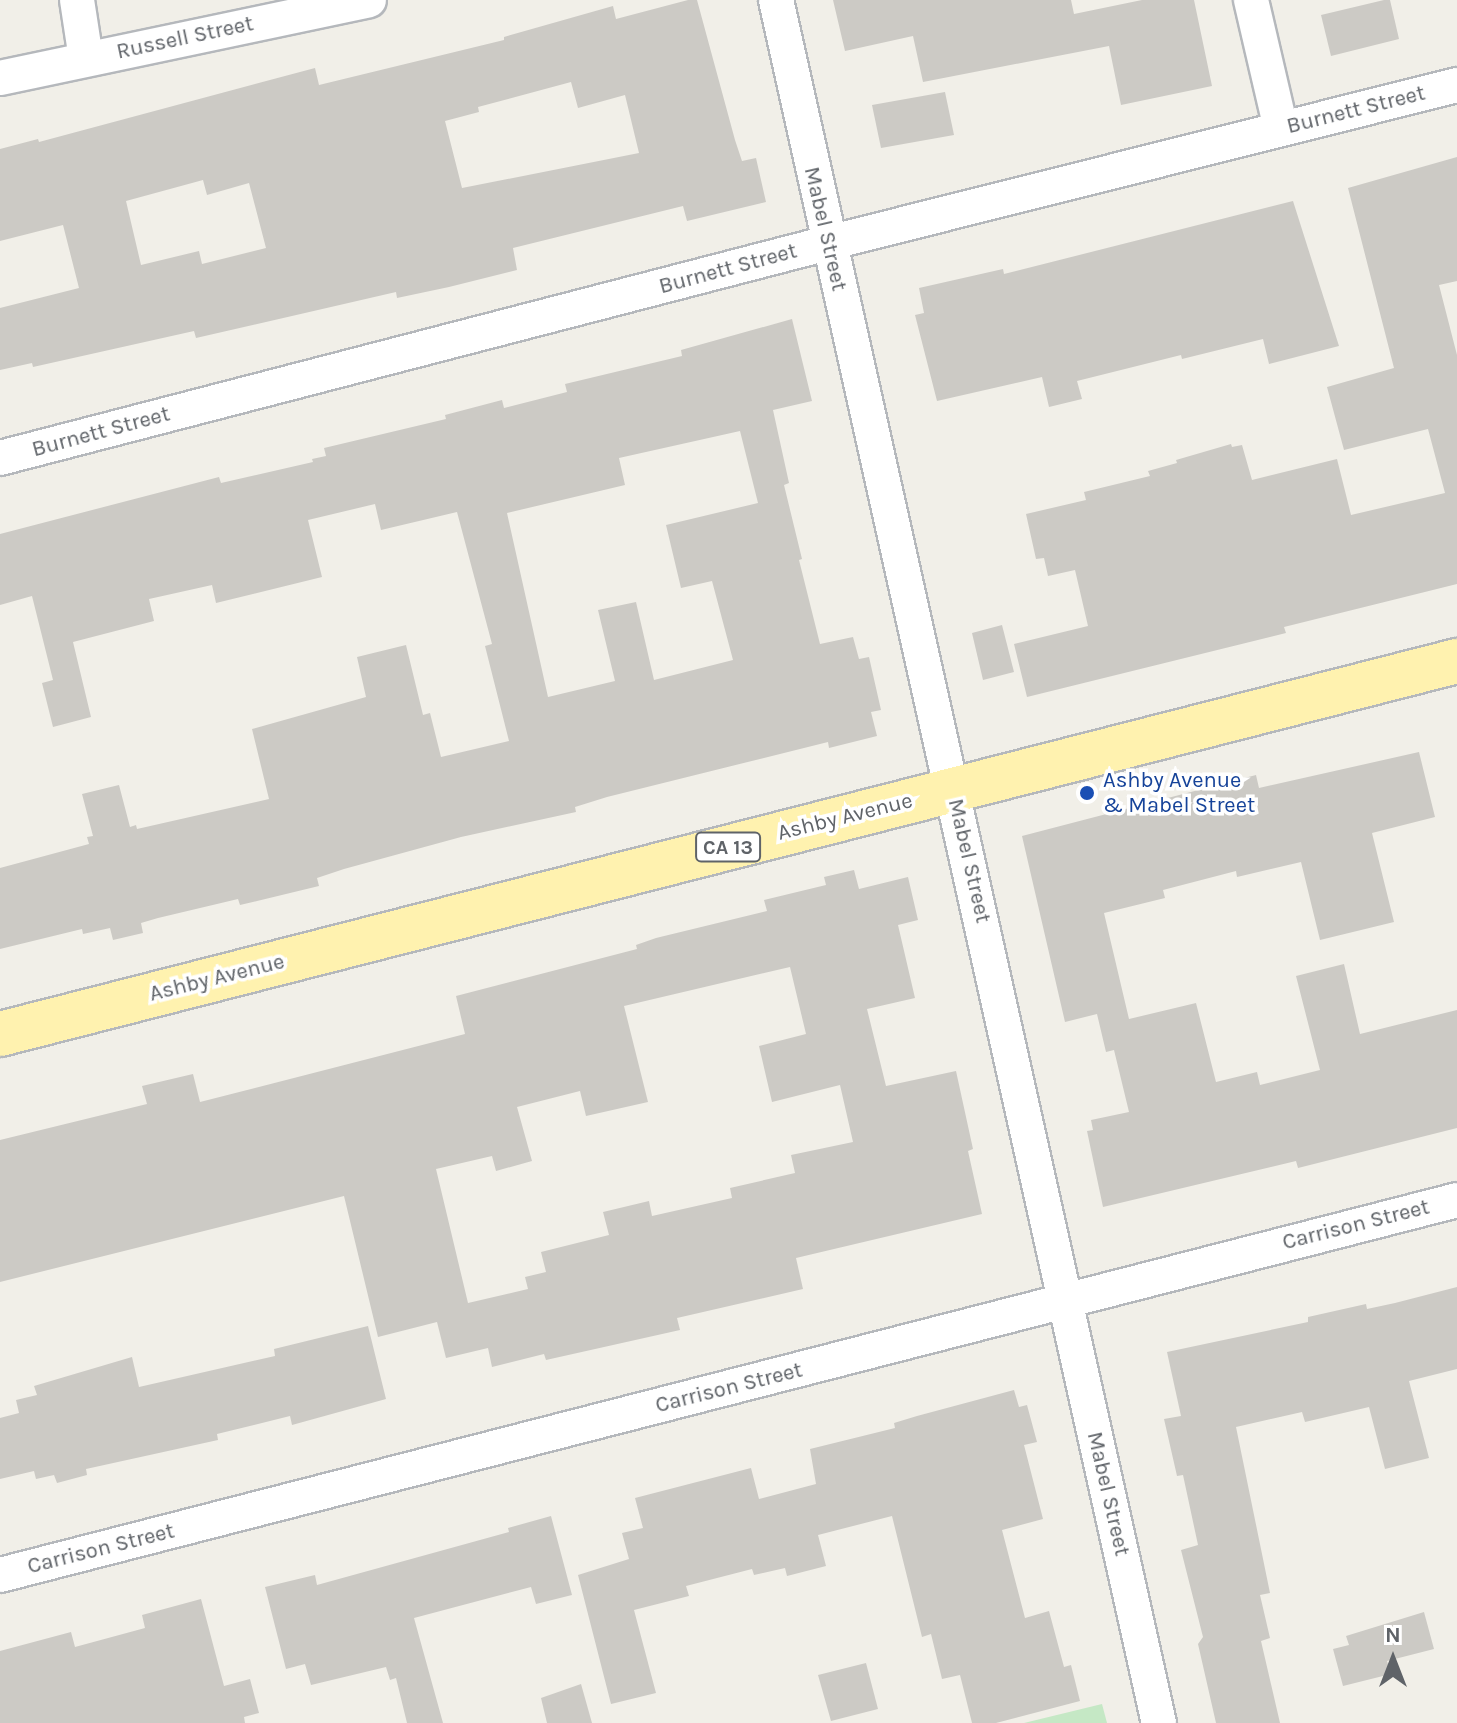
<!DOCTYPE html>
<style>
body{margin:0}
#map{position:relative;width:1457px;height:1723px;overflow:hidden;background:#f1efe8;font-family:Karla,sans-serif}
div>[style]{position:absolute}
.green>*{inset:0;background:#c5e8c5}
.building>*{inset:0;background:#cccac5}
.roads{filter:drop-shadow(2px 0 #b5b8bc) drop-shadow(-2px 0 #b5b8bc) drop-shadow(0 2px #b5b8bc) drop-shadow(0 -2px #b5b8bc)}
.minor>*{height:34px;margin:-17px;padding:0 17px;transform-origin:17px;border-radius:17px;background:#fff}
.primary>*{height:44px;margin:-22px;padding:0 22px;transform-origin:22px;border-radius:22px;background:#fff2af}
.dots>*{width:22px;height:22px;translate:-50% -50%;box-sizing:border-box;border:4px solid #fff;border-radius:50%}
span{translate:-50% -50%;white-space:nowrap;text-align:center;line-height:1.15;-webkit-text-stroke:7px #fff;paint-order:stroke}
.shield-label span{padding:2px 6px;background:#fff;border:2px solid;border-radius:6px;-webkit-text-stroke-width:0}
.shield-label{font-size:20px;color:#5f6368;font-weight:700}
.street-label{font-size:22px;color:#5f6368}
.transit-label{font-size:22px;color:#164399}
.left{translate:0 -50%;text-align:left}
.north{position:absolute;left:1353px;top:1619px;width:80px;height:80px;-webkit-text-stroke:6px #fff;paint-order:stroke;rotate:0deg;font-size:22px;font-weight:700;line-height:32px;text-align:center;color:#5f6368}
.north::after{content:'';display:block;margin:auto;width:28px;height:36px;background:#5f6368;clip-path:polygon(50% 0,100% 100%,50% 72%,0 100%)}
</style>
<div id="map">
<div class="green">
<div style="clip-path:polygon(1102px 1704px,1107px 1723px,1024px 1723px)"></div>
</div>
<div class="building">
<div style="clip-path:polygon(evenodd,688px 0,697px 0,735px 140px,742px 161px,756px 158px,766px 202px,687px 221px,683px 206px,513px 248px,517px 270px,449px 287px,397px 298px,396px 292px,196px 338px,194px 331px,33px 367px,32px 363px,0 370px,0 308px,79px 288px,63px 225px,0 241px,0 149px,38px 139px,39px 142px,315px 68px,319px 85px,504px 40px,504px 37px,613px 6px,616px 19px,688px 0,571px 82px,578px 108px,625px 95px,639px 153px,462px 188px,445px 121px,479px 112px,478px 107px,571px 82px,688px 0,203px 180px,207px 195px,249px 183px,266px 248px,202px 264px,199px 251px,141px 265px,126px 201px,203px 180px)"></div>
<div style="clip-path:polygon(833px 0,1071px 0,1074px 14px,1142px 0,1194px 0,1212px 86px,1121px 105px,1109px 46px,923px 82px,913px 36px,845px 51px)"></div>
<div style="clip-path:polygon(1384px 0,1390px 0,1399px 39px,1331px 56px,1321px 15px)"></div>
<div style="clip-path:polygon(945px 92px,954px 135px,881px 148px,872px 105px)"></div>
<div style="clip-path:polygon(1457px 157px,1457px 281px,1439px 285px,1457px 355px,1457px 584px,1284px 627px,1286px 633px,1027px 697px,1014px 644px,1088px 626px,1075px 570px,1048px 576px,1044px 558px,1036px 559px,1026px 514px,1086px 500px,1084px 492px,1150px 476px,1148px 471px,1177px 463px,1176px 460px,1231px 444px,1232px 447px,1242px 445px,1252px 480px,1337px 459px,1351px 515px,1445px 493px,1428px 429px,1344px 450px,1327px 387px,1394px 368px,1348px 188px)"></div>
<div style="clip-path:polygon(1293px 201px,1339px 346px,1269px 364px,1263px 339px,1182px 359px,1181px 355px,1077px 381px,1082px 399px,1049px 407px,1042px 377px,937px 401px,915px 315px,924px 313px,919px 288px,1003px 269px,1004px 274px)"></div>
<div style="clip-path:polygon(evenodd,792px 319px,812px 401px,773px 410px,789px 483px,784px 485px,802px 559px,799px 560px,820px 644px,853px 637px,859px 659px,869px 657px,881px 710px,871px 712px,877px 736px,829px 748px,828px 742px,607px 797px,575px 807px,576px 812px,461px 837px,344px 869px,317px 878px,319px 886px,240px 905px,238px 899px,158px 918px,141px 923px,143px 933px,113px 940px,110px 928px,83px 934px,82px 929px,0 949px,0 868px,89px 844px,87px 837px,93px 836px,82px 794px,119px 785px,130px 827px,136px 825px,137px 829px,269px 799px,252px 729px,366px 697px,357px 657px,406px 645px,423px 715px,430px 713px,441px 757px,509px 741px,485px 646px,492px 644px,457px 512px,381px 530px,375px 504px,308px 520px,322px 577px,216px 603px,212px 585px,149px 599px,154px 621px,73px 642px,91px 717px,53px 727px,42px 683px,53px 680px,32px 596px,0 605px,0 534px,219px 477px,221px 483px,313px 462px,312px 459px,326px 456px,324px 448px,446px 419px,445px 415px,502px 400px,504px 408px,567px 392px,565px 384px,682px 356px,681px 350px,792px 319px,740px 431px,758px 503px,666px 525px,681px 588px,712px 581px,733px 660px,654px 680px,636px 602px,598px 610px,615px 681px,548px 697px,507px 513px,625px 485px,619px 458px,740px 431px)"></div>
<div style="clip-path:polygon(1002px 625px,1014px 672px,983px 680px,972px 633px)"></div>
<div style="clip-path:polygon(1419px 752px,1435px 817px,1372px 833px,1394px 922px,1320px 940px,1301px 862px,1237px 877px,1236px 871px,1163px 890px,1165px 898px,1104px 913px,1129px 1019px,1196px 1003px,1216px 1082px,1257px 1072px,1260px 1085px,1320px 1070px,1296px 976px,1344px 964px,1360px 1034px,1457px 1010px,1457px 1128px,1298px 1168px,1296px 1161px,1103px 1207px,1087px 1131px,1093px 1130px,1091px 1120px,1129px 1112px,1114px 1050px,1106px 1052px,1097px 1014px,1065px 1022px,1022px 836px,1256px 775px,1259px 788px)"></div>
<div style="clip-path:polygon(evenodd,854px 870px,859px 889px,908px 877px,918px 920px,898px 925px,915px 998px,867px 1009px,886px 1086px,956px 1071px,973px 1149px,968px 1151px,982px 1214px,796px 1258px,803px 1289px,677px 1318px,680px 1330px,546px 1360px,544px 1354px,492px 1367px,488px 1348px,446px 1358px,437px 1322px,378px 1337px,344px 1196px,0 1282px,0 1140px,147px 1104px,142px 1086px,193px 1074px,200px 1102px,465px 1034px,456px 996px,637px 949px,636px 945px,656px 938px,767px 911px,764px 900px,826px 885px,824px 877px,854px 870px,790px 967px,806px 1034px,759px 1046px,772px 1102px,840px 1085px,853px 1142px,791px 1155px,795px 1173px,730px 1188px,732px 1198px,652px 1216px,649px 1201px,603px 1212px,609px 1235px,541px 1252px,546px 1272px,525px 1277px,528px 1289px,468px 1303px,436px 1169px,492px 1156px,496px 1171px,532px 1161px,517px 1107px,580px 1091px,586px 1116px,648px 1102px,624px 1006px,790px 967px)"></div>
<div style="clip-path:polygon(1457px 1287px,1457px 1369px,1409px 1381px,1429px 1458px,1385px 1469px,1369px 1407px,1305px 1422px,1302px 1412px,1236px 1427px,1270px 1593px,1260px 1595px,1270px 1638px,1261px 1641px,1280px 1723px,1216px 1723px,1198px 1644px,1203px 1637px,1181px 1550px,1198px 1545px,1183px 1475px,1177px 1476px,1164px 1419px,1181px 1416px,1167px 1352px,1308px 1322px,1308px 1317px,1366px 1304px,1367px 1309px,1395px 1303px)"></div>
<div style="clip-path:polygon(368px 1326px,386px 1399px,292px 1425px,290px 1416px,217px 1434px,218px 1440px,86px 1469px,87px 1475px,57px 1483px,54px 1475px,36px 1479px,34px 1471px,0 1479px,0 1418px,19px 1413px,16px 1400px,37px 1395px,34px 1386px,132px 1357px,139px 1387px,275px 1356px,274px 1349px)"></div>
<div style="clip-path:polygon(1014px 1390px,1019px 1407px,1027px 1405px,1037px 1442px,1024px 1445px,1043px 1519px,1002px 1530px,1025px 1618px,1049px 1611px,1064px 1667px,1071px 1665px,1080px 1701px,996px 1723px,972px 1723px,960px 1675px,942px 1679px,931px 1634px,922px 1637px,892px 1516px,818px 1535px,826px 1566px,787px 1576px,785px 1568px,754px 1575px,752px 1569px,686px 1586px,689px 1596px,634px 1610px,656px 1693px,611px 1704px,578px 1575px,629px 1559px,622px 1533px,643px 1528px,635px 1498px,751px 1468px,759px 1499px,816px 1484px,810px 1449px,895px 1428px,894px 1423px,917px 1416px)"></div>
<div style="clip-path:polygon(551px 1516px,572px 1595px,536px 1604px,531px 1587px,414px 1618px,443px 1723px,407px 1723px,396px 1678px,390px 1680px,386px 1667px,311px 1685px,305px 1664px,286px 1669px,265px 1587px,315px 1575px,317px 1585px,509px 1532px,508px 1528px)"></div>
<div style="clip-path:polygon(201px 1599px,224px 1686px,250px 1679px,259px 1713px,244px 1717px,245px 1723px,0 1723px,0 1651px,71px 1632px,75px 1647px,145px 1628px,142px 1615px)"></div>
<div style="clip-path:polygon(1424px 1612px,1434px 1649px,1387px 1661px,1391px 1674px,1343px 1686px,1333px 1649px,1349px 1645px,1346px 1636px)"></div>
<div style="clip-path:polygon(866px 1663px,878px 1709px,831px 1721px,818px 1675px)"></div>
<div style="clip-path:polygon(581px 1684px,592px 1723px,547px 1723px,541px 1698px)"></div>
</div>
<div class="roads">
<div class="minor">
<div style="left:77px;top:0;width:60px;rotate:81.3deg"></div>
<div style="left:776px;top:0;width:1765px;rotate:77.47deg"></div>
<div style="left:1251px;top:0;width:132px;rotate:76.9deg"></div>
<div style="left:0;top:78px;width:377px;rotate:-11.9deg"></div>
<div style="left:0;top:458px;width:855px;rotate:-14.56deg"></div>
<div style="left:828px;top:243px;width:649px;rotate:-14.1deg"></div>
<div style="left:0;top:1575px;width:1504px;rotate:-14.43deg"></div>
</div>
<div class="primary">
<div style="left:0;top:1034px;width:1504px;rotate:-14.36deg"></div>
</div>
</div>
<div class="dots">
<div style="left:1087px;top:793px;background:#1a4fb4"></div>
</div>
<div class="shield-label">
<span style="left:728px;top:847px">CA 13</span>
</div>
<div class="street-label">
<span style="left:185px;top:38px;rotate:-12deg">Russell Street</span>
<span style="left:1356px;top:110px;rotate:-14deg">Burnett Street</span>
<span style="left:825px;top:229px;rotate:77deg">Mabel Street</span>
<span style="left:728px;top:269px;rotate:-15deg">Burnett Street</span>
<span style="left:101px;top:432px;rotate:-15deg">Burnett Street</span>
<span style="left:845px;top:817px;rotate:-14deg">Ashby Avenue</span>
<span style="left:969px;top:861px;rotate:77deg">Mabel Street</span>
<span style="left:217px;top:978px;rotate:-14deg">Ashby Avenue</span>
<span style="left:1356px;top:1225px;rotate:-14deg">Carrison Street</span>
<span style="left:729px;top:1388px;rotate:-14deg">Carrison Street</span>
<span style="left:1108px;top:1494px;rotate:77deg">Mabel Street</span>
<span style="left:101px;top:1549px;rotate:-14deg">Carrison Street</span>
</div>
<div class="transit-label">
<span class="left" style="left:1103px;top:793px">Ashby Avenue<br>&amp; Mabel Street</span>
</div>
<div class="north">N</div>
</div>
